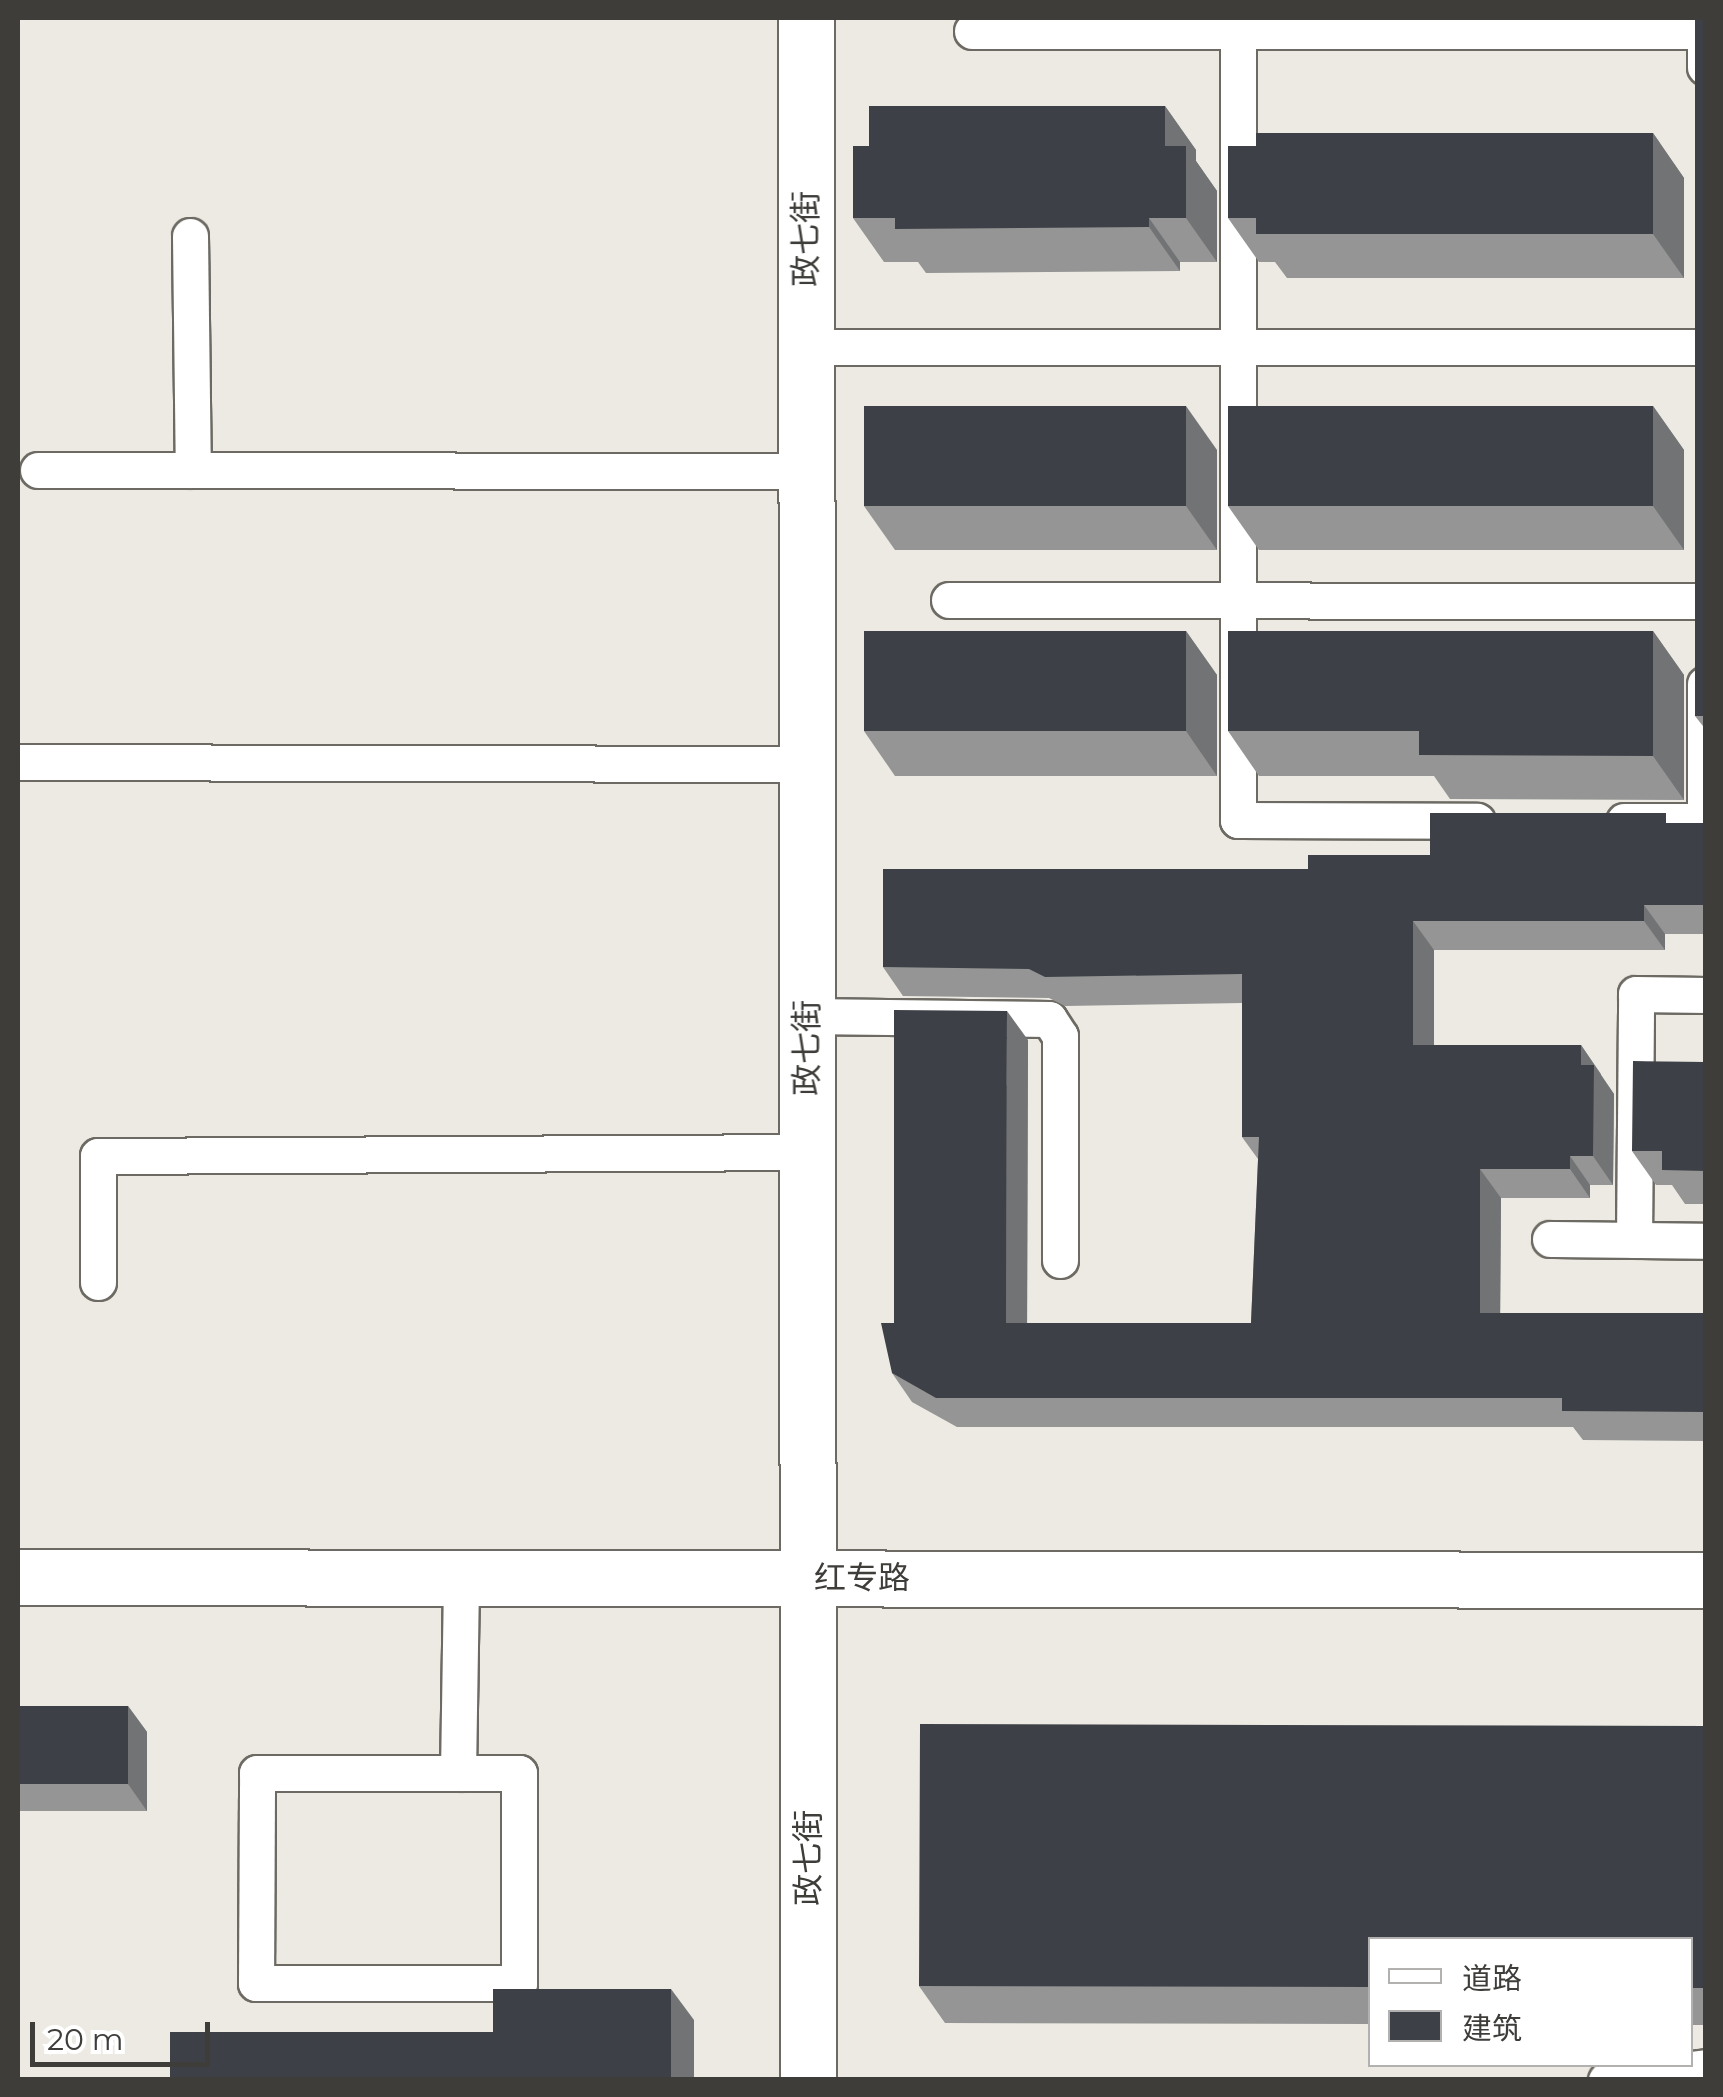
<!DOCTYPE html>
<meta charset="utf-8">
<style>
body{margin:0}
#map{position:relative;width:1723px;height:2097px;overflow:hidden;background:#eceae2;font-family:Montserrat,"Noto Sans SC",sans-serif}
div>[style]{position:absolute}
.roads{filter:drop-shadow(2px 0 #6c6a63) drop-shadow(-2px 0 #6c6a63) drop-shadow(0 2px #6c6a63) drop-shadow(0 -2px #6c6a63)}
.lane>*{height:35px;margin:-17.5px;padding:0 17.5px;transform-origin:17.5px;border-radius:17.5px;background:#fff}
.secondary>*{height:55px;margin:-27.5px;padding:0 27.5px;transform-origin:27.5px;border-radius:27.5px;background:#fff}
.wall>*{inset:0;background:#949594}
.shaded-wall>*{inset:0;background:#727375}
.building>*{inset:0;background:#3d4046}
span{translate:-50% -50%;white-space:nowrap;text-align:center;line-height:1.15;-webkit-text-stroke:10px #fff;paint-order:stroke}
.street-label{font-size:32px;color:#3e3d3a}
.frame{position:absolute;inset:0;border:20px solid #3e3d3a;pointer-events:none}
.legend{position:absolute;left:1368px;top:1937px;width:325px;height:130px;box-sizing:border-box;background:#fff;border:2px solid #b2b1b0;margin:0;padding:12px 18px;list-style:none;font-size:30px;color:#3e3d3a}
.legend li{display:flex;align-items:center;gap:20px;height:50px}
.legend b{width:50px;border:2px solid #b2b1b0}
.scale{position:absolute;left:30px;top:2022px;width:180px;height:45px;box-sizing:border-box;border:5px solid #3e3d3a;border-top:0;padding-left:12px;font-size:30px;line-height:35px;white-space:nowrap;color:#3e3d3a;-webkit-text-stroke:8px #fff;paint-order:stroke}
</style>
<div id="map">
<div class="roads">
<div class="lane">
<div style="left:972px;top:31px;width:733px"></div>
<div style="left:1705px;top:31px;width:36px;rotate:90deg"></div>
<div style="left:1238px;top:31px;width:789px;rotate:90deg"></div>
<div style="left:1238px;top:820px;width:239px;rotate:0.2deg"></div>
<div style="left:190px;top:236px;width:234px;rotate:89.3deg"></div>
<div style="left:806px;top:347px;width:899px"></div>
<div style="left:38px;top:470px;width:768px;rotate:0.07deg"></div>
<div style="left:949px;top:600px;width:756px;rotate:0.08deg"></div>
<div style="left:18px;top:762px;width:789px;rotate:0.15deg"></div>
<div style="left:1624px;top:821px;width:81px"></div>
<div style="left:1705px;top:821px;width:137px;rotate:-90deg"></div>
<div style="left:807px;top:1016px;width:242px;rotate:0.7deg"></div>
<div style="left:1049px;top:1019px;width:20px;rotate:57deg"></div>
<div style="left:1060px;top:1036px;width:224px;rotate:90deg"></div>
<div style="left:1550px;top:1239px;width:156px;rotate:0.7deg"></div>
<div style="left:1634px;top:1240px;width:246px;rotate:-89.5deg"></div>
<div style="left:1636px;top:994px;width:70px;rotate:0.8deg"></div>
<div style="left:98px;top:1282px;width:126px;rotate:-90deg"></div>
<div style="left:98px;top:1156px;width:709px;rotate:-0.32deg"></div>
<div style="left:257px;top:1773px;width:262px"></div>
<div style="left:519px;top:1773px;width:210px;rotate:90deg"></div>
<div style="left:519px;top:1983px;width:263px;rotate:180deg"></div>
<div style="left:256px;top:1983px;width:210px;rotate:-89.7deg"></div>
<div style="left:458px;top:1773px;width:195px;rotate:-89.1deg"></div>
<div style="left:1606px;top:2080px;width:101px;rotate:-7.4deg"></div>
</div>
<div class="secondary">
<div style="left:806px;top:18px;width:2062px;rotate:89.94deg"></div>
<div style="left:18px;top:1577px;width:1688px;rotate:0.1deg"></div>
</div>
</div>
<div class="wall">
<div style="clip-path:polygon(1706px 18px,1706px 730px,1695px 716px)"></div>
<div style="clip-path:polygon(1165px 106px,1196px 150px,1196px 161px,1217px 191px,1217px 262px,1180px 262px,1180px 271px,926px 273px,918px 262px,884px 262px,853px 218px)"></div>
<div style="clip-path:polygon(1653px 133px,1684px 178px,1684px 278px,1287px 278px,1275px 262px,1259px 262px,1228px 218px,1256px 146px)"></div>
<div style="clip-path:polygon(1653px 406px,1684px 450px,1684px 550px,1259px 550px,1228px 506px)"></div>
<div style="clip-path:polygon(1217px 450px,1217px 550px,895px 550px,864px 506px)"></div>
<div style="clip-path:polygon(1186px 631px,1217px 675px,1217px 776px,895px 776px,864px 731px)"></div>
<div style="clip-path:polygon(1653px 631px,1684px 675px,1684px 800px,1450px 799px,1434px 776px,1259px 776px,1228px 731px)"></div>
<div style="clip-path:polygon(1673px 823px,1706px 823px,1706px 934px,1665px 934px,1665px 950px,1434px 950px,1434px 1045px,1581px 1045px,1601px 1074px,1601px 1076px,1614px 1094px,1613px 1185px,1590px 1185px,1590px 1198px,1501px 1198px,1500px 1313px,1706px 1313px,1706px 1441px,1583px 1440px,1573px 1427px,957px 1427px,912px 1402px,892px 1373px,894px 1323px,1028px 1040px,1027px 1323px,1251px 1323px,1258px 1159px,1242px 1137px,1242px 1003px,1065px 1006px,1049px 998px,903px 996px,883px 967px,1308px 869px,1430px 855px)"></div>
<div style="clip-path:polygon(1706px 1062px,1706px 1204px,1685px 1204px,1672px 1185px,1656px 1185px,1632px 1151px)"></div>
<div style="clip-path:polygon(18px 1706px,128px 1706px,147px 1732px,147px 1811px,18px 1811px)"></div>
<div style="clip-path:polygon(1706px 1726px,1706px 2025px,1690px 2025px,1690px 1940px,1370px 1940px,1370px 2024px,945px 2023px,919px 1986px)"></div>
</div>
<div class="shaded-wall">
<div style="clip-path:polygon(1165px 106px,1196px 150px,1196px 161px,1217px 191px,1217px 262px,1186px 218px,1165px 146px)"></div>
<div style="clip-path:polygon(1653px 133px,1684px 178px,1684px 278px,1653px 234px)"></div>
<div style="clip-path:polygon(1149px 218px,1180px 262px,1180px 271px,1149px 227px)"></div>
<div style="clip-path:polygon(1186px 406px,1217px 450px,1217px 550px,1186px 506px)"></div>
<div style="clip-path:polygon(1653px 406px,1684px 450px,1684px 550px,1653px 506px)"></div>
<div style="clip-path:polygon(1186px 631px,1217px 675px,1217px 776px,1186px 731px)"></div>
<div style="clip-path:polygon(1653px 631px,1684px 675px,1684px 800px,1653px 756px)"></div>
<div style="clip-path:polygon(1644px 905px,1665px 934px,1665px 950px,1644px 921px)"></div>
<div style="clip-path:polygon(1413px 921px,1434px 950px,1434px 1074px,1413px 1045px)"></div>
<div style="clip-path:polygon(1007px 1011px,1028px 1040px,1027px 1352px,1006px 1323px)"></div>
<div style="clip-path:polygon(1581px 1045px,1614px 1094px,1613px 1185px,1593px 1156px,1581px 1065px)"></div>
<div style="clip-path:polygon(1570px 1156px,1590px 1185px,1590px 1198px,1570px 1169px)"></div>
<div style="clip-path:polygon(1480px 1169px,1501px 1198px,1500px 1342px,1480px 1313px)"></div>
<div style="clip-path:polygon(128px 1706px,147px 1732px,147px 1811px,128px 1784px)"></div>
<div style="clip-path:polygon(671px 1989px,694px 2020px,694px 2080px,671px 2080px)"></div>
</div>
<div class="building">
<div style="clip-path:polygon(1695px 18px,1706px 18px,1706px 716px,1695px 716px)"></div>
<div style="clip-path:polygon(869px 106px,1165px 106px,1165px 146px,1186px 146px,1186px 218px,1149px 218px,1149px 227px,895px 229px,895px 218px,853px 218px,853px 146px,869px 146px)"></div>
<div style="clip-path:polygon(1256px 133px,1653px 133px,1653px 234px,1256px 234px,1256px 218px,1228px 218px,1228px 146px,1256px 146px)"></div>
<div style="clip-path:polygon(864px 406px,1186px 406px,1186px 506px,864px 506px)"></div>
<div style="clip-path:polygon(1228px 406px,1653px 406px,1653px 506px,1228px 506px)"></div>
<div style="clip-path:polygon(864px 631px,1186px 631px,1186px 731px,864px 731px)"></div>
<div style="clip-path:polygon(1228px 631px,1653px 631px,1653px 756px,1419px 755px,1419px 731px,1228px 731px)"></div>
<div style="clip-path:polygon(1430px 813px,1666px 813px,1666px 823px,1706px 823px,1706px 905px,1644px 905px,1644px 921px,1413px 921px,1413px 1045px,1581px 1045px,1581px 1065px,1594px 1065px,1593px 1156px,1570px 1156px,1570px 1169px,1480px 1169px,1480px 1313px,1706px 1313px,1706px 1412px,1562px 1411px,1562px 1398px,936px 1398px,892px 1373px,881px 1323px,894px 1323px,894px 1010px,1007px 1011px,1006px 1323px,1251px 1323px,1259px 1137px,1242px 1137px,1242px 974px,1045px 977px,1029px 969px,883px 967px,883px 869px,1308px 869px,1308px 855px,1430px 855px)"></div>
<div style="clip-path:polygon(1633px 1061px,1706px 1062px,1706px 1171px,1662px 1170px,1662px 1151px,1632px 1151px)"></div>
<div style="clip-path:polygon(18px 1706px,128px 1706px,128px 1784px,18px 1784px)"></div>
<div style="clip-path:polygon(920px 1724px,1706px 1726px,1706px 1988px,1690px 1988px,1690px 1940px,1370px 1940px,1370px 1987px,919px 1986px)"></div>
<div style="clip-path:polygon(493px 1989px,671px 1989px,671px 2080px,170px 2080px,170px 2032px,493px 2032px)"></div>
</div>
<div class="street-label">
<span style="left:806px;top:239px;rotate:-90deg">政七街</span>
<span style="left:807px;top:1048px;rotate:-90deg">政七街</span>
<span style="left:862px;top:1578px">红专路</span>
<span style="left:808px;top:1858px;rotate:-90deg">政七街</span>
</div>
<div class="frame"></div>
<ul class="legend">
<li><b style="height:12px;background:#fff"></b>道路</li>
<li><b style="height:28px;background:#3d4046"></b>建筑</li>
</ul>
<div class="scale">20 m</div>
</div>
